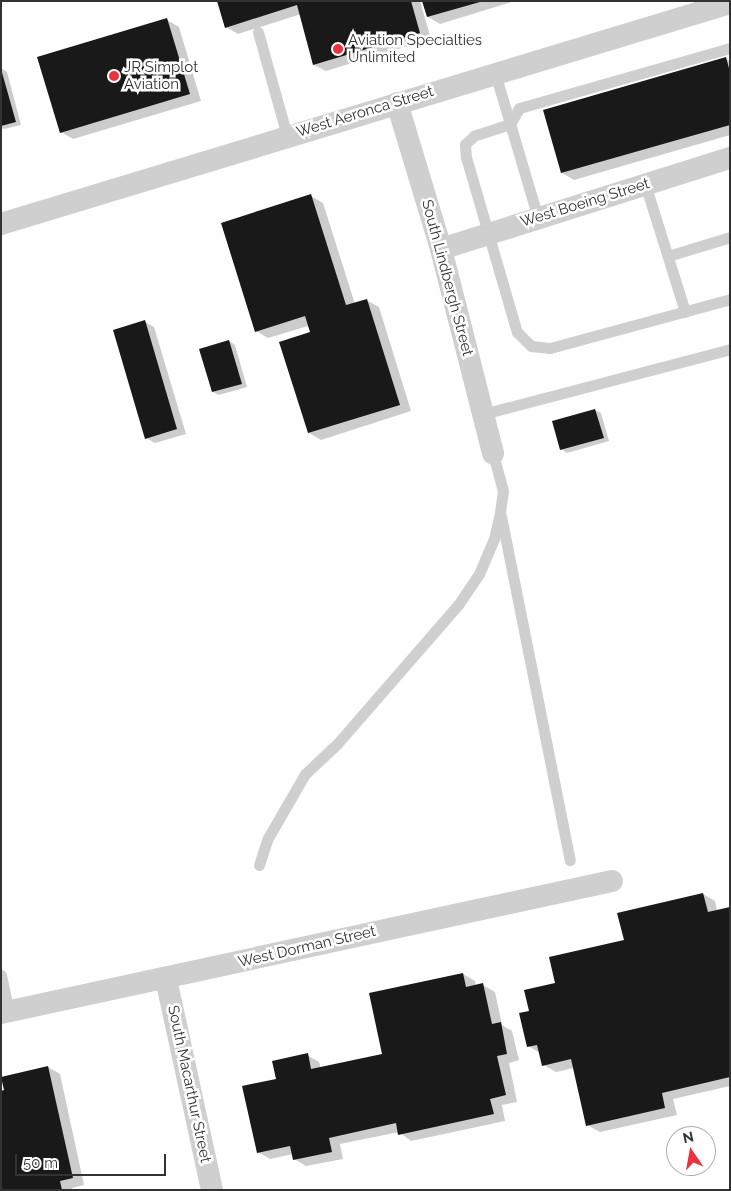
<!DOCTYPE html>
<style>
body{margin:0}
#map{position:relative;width:731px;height:1191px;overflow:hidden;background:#fff;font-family:Raleway,sans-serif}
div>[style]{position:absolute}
.shadow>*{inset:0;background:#0003}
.building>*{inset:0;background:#191919}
.service>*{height:11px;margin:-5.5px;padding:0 5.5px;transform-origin:5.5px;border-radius:5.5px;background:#cfcfcf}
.minor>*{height:22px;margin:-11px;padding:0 11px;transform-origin:11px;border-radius:11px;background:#cfcfcf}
.dots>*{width:14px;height:14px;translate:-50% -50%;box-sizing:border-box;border:2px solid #fff;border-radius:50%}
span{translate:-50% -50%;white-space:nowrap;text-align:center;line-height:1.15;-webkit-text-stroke:5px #fff;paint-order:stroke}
.poi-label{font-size:15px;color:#323232}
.left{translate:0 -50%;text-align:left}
.street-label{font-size:15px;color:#323232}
.frame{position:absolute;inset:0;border:2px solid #323232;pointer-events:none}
.north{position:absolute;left:666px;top:1126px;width:50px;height:50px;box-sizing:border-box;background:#fff;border:1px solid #adadad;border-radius:50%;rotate:348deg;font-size:14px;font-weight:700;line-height:20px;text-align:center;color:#323232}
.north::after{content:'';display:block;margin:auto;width:18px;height:22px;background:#eb323e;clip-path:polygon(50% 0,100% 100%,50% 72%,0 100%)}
.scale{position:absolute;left:15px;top:1154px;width:151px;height:22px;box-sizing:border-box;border:2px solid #323232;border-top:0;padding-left:6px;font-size:15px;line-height:18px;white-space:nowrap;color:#323232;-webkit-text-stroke:4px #fff;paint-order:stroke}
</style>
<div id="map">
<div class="shadow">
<div style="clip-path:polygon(219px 1px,420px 1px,431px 39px,326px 71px,314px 65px,301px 14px,238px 34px,226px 27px)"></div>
<div style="clip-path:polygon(423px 1px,515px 1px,440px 24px,428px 17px)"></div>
<div style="clip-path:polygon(167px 20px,179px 27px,201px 101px,73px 139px,61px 132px)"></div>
<div style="clip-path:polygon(726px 59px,730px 61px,730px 135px,574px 180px,562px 173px)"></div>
<div style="clip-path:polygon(1px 68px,7px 72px,21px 125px,4px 129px,1px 128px)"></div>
<div style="clip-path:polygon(311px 196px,323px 203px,355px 304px,366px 300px,379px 307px,411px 411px,321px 440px,309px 433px,312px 333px,308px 326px,268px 338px,256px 331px)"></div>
<div style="clip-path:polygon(145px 322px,154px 327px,186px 434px,155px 443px,146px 438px)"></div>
<div style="clip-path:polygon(229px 341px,235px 345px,247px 387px,219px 395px,213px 392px)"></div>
<div style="clip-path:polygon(595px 410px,601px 413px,609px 441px,567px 453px,561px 449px)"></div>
<div style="clip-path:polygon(703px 894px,715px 901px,717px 911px,730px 908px,730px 1086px,673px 1099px,677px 1115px,600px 1132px,587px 1125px,574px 1068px,556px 1072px,544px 1065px,540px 1053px,528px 1046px,531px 1012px,556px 984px)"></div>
<div style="clip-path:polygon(463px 974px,475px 981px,476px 986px,483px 985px,495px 992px,502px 1025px,512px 1031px,519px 1060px,509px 1063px,517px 1102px,502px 1105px,505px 1121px,411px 1141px,399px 1132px,340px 1144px,343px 1159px,306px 1166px,294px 1159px,293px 1154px,270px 1159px,258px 1152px,277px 1080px,307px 1055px,319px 1062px,321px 1069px,384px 1055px)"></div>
<div style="clip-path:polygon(48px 1067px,60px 1074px,84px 1185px,72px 1188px,72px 1190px,1px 1190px)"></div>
</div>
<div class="building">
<div style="clip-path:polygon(217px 1px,411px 1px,420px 33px,313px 65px,297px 5px,225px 28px)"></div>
<div style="clip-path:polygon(422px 1px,480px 1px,480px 2px,427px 17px)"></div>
<div style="clip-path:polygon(167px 18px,190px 94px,60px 133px,37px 57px)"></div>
<div style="clip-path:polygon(726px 57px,730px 72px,730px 125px,561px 173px,543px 110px)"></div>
<div style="clip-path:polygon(1px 69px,16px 122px,1px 126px)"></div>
<div style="clip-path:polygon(311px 194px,346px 305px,367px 299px,400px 405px,308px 433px,279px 342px,310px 332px,305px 316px,255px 332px,221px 223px)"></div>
<div style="clip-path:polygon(145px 320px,177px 429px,145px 439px,113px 330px)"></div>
<div style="clip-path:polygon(229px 340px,242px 384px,212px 392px,199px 349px)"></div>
<div style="clip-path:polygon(595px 409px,604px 438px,560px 450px,552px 421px)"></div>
<div style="clip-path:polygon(703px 893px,708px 912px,730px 907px,730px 1077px,662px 1093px,665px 1108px,586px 1126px,571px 1059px,542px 1066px,537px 1045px,527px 1047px,519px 1013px,529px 1011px,524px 990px,555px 983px,549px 957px,624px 940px,617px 913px)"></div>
<div style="clip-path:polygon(463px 973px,466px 987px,483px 983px,492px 1024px,501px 1022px,507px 1054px,497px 1056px,506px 1095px,490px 1099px,494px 1114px,398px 1135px,396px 1123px,329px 1138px,332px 1152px,293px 1160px,290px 1146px,257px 1153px,242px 1086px,276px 1079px,272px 1061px,308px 1053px,311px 1069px,382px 1054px,369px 993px)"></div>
<div style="clip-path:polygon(48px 1066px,73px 1178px,60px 1181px,62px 1190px,1px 1190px,1px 1091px,4px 1090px,1px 1077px)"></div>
</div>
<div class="service">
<div style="left:258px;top:32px;width:108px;rotate:74.4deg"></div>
<div style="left:730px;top:48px;width:219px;rotate:164.1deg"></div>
<div style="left:519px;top:108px;width:18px;rotate:119deg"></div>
<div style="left:510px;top:124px;width:38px;rotate:162deg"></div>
<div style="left:474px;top:136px;width:12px;rotate:138deg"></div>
<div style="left:465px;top:144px;width:13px;rotate:86deg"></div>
<div style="left:466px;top:157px;width:182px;rotate:73.8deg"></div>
<div style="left:517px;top:332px;width:20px;rotate:45deg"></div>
<div style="left:531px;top:346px;width:19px;rotate:6deg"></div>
<div style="left:550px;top:348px;width:187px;rotate:-15.2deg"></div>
<div style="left:495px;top:73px;width:151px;rotate:73.5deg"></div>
<div style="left:645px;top:184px;width:134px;rotate:72.6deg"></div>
<div style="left:668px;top:256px;width:65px;rotate:-17deg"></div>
<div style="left:483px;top:414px;width:255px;rotate:-14.7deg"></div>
<div style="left:501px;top:516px;width:351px;rotate:78.7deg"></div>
<div style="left:259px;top:865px;width:28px;rotate:-72deg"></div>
<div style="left:268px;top:838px;width:74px;rotate:-60deg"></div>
<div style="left:305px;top:774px;width:44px;rotate:-43.2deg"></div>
<div style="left:337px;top:744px;width:184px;rotate:-49deg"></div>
<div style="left:458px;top:605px;width:37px;rotate:-56deg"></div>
<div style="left:479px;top:574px;width:38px;rotate:-67deg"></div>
<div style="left:494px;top:539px;width:28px;rotate:-77deg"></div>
<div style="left:500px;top:512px;width:21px;rotate:-82deg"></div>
<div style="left:503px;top:491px;width:39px;rotate:-105deg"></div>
<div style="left:1px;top:975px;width:38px;rotate:78deg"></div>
</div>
<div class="minor">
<div style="left:397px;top:103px;width:152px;rotate:73.2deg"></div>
<div style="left:441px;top:249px;width:211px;rotate:75.7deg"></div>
<div style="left:1px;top:224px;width:762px;rotate:-16.86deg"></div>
<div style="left:441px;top:249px;width:303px;rotate:-17.5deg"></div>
<div style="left:166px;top:979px;width:216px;rotate:77.7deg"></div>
<div style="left:1px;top:1013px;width:625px;rotate:-12.19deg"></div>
</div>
<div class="dots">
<div style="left:338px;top:49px;background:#eb323e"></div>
<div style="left:114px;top:76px;background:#eb323e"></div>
</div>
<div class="poi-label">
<span class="left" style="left:348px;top:49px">Aviation Specialties<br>Unlimited</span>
<span class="left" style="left:124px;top:76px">JR Simplot<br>Aviation</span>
</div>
<div class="street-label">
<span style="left:365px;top:112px;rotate:-17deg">West Aeronca Street</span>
<span style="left:585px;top:203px;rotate:-17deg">West Boeing Street</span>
<span style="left:447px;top:278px;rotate:75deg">South Lindbergh Street</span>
<span style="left:307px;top:947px;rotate:-13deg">West Dorman Street</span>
<span style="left:189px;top:1084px;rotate:78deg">South Macarthur Street</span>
</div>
<div class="frame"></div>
<div class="north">N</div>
<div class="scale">50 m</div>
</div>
